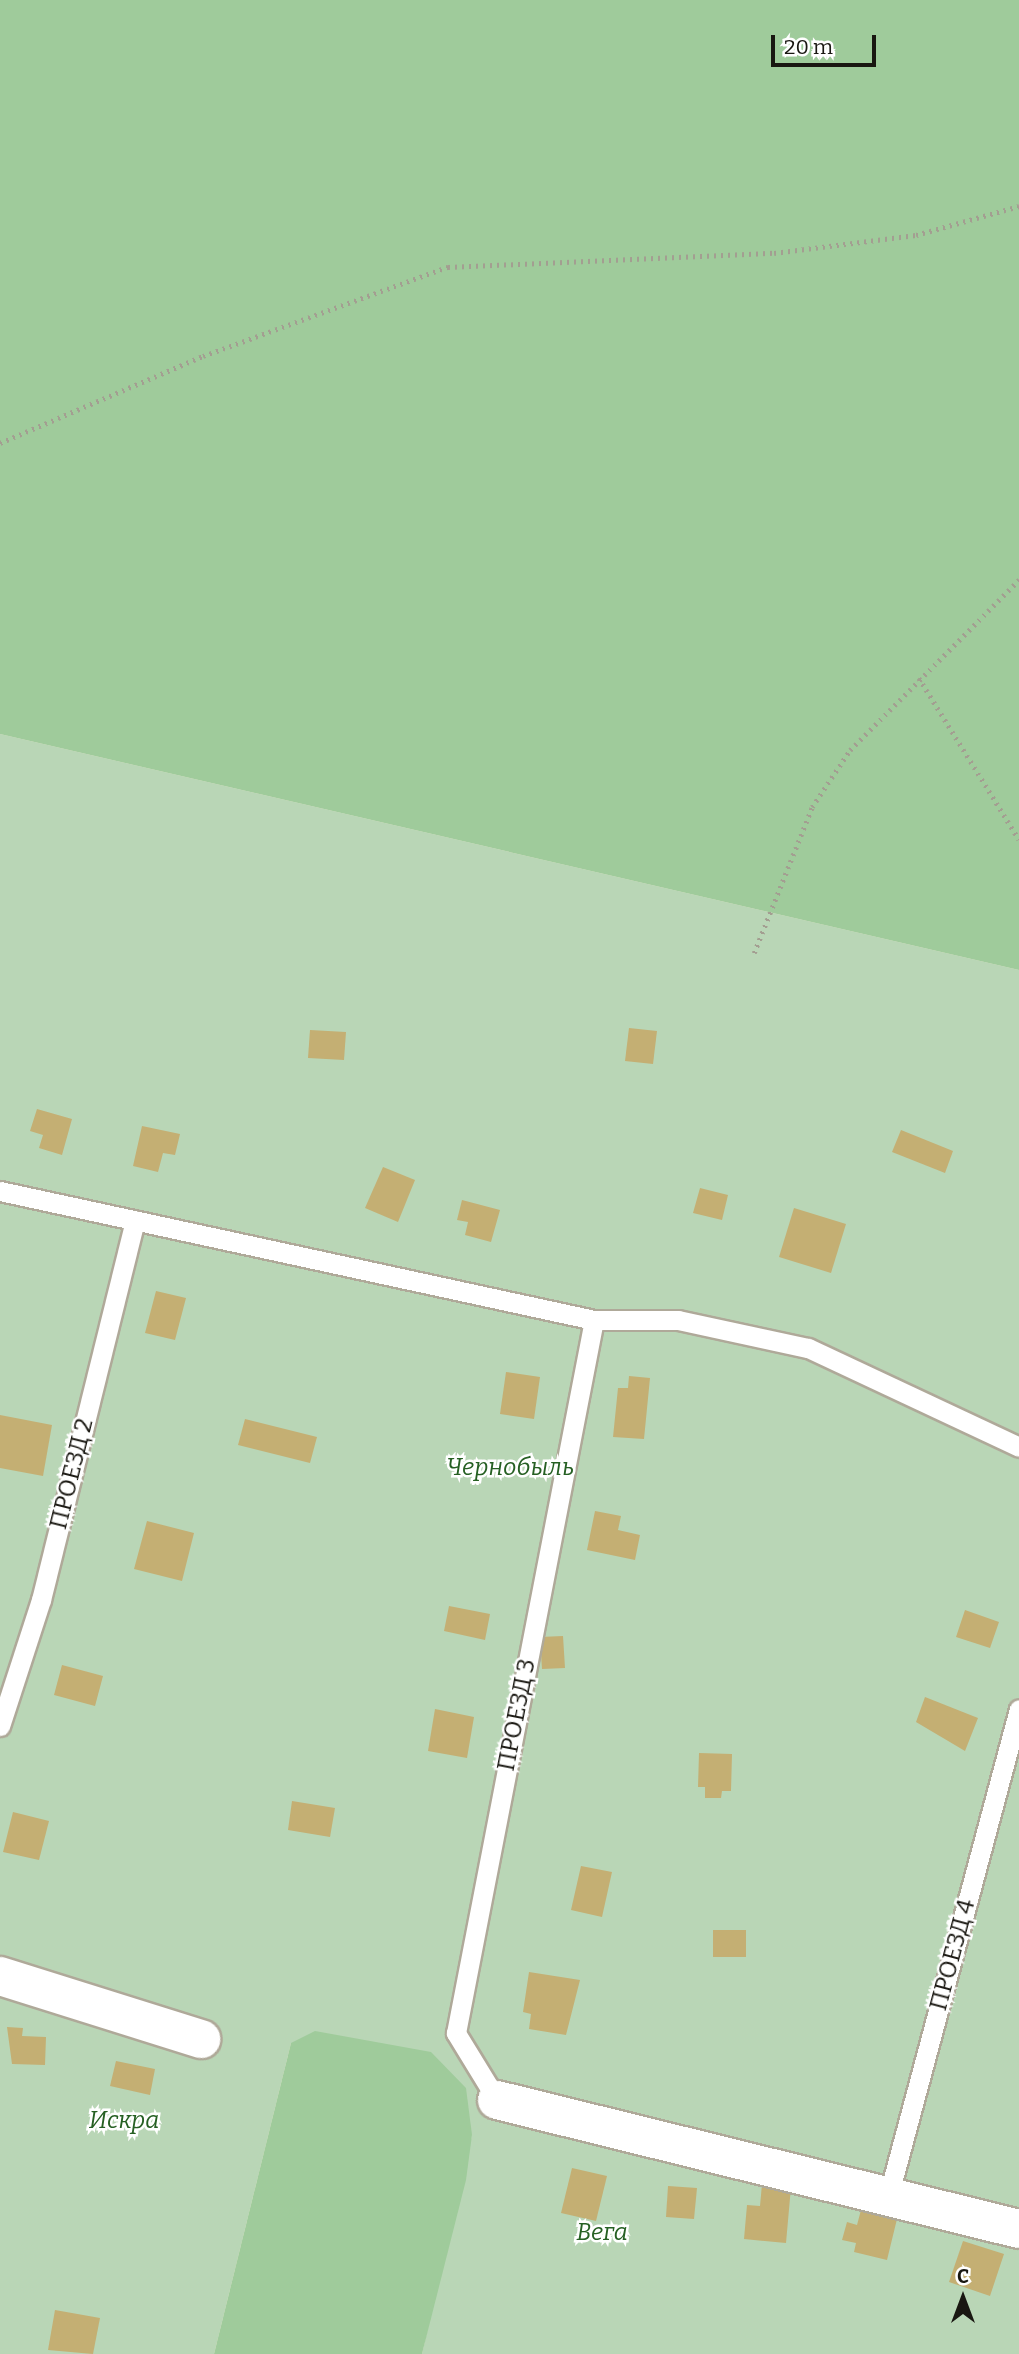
<!DOCTYPE html>
<meta charset="utf-8">
<style>
body{margin:0}
#map{position:relative;width:1019px;height:2354px;overflow:hidden;background:#f2ecdb;font-family:Bitter,serif}
div>[style]{position:absolute}
.green>*{inset:0;background:#b9d6b6}
.forest>*{inset:0;background:#9fcb9b}
.building>*{inset:0;background:#c4af73}
.path>*{height:4.5px;margin-top:-2.25px;transform-origin:0;background:repeating-linear-gradient(90deg,#a39e91 0 2px,transparent 0 7px)}
.roads{filter:drop-shadow(2px 0 #afa999) drop-shadow(-2px 0 #afa999) drop-shadow(0 2px #afa999) drop-shadow(0 -2px #afa999)}
.lane>*{height:19px;margin:-9.5px;padding:0 9.5px;transform-origin:9.5px;border-radius:9.5px;background:#fff}
.street>*{height:38px;margin:-19px;padding:0 19px;transform-origin:19px;border-radius:19px;background:#fff}
span{translate:-50% -50%;white-space:nowrap;text-align:center;line-height:1.15;-webkit-text-stroke:5px #fff;paint-order:stroke}
.park-label{font-size:24px;color:#266023;font-style:italic}
.street-label{font-size:24px;color:#191711}
.north{position:absolute;left:928px;top:2263px;width:70px;height:70px;-webkit-text-stroke:5px #fff;paint-order:stroke;rotate:0deg;font-size:19px;font-weight:700;line-height:28px;text-align:center;color:#191711}
.north::after{content:'';display:block;margin:auto;width:24px;height:32px;background:#191711;clip-path:polygon(50% 0,100% 100%,50% 72%,0 100%)}
.scale{position:absolute;left:771px;top:35px;width:105px;height:32px;box-sizing:border-box;border:4px solid #191711;border-top:0;padding-left:9px;font-size:21px;line-height:24px;white-space:nowrap;color:#191711;-webkit-text-stroke:5px #fff;paint-order:stroke}
</style>
<div id="map">
<div class="green">
<div style="clip-path:polygon(0 734px,1019px 970px,1019px 2354px,422px 2354px,472px 2135px,291px 2043px,214px 2354px,0 2354px)"></div>
</div>
<div class="forest">
<div style="clip-path:polygon(0 0,1019px 0,1019px 970px,0 734px)"></div>
<div style="clip-path:polygon(315px 2031px,431px 2052px,466px 2088px,472px 2135px,466px 2180px,422px 2354px,214px 2354px,291px 2043px)"></div>
</div>
<div class="building">
<div style="clip-path:polygon(629px 1028px,657px 1031px,653px 1064px,625px 1061px)"></div>
<div style="clip-path:polygon(310px 1030px,346px 1032px,344px 1060px,308px 1058px)"></div>
<div style="clip-path:polygon(37px 1109px,72px 1119px,62px 1155px,39px 1148px,43px 1135px,30px 1131px)"></div>
<div style="clip-path:polygon(142px 1126px,180px 1134px,175px 1155px,163px 1153px,158px 1172px,133px 1166px)"></div>
<div style="clip-path:polygon(901px 1130px,953px 1151px,945px 1173px,892px 1152px)"></div>
<div style="clip-path:polygon(383px 1167px,415px 1180px,398px 1222px,365px 1208px)"></div>
<div style="clip-path:polygon(700px 1188px,728px 1195px,722px 1220px,693px 1213px)"></div>
<div style="clip-path:polygon(462px 1200px,500px 1210px,491px 1242px,465px 1235px,468px 1222px,457px 1220px)"></div>
<div style="clip-path:polygon(794px 1208px,846px 1224px,831px 1273px,779px 1257px)"></div>
<div style="clip-path:polygon(156px 1291px,186px 1298px,175px 1340px,145px 1333px)"></div>
<div style="clip-path:polygon(506px 1372px,540px 1377px,534px 1419px,500px 1414px)"></div>
<div style="clip-path:polygon(629px 1376px,650px 1378px,644px 1439px,613px 1437px,618px 1388px,628px 1388px)"></div>
<div style="clip-path:polygon(0 1415px,52px 1425px,43px 1476px,0 1468px)"></div>
<div style="clip-path:polygon(245px 1419px,317px 1437px,310px 1463px,238px 1445px)"></div>
<div style="clip-path:polygon(595px 1511px,621px 1516px,618px 1530px,640px 1535px,635px 1560px,587px 1550px)"></div>
<div style="clip-path:polygon(147px 1521px,194px 1533px,182px 1581px,134px 1569px)"></div>
<div style="clip-path:polygon(449px 1606px,490px 1614px,485px 1640px,444px 1631px)"></div>
<div style="clip-path:polygon(965px 1610px,999px 1622px,990px 1648px,956px 1637px)"></div>
<div style="clip-path:polygon(563px 1636px,565px 1668px,542px 1669px,540px 1637px)"></div>
<div style="clip-path:polygon(62px 1665px,103px 1676px,95px 1706px,54px 1695px)"></div>
<div style="clip-path:polygon(925px 1697px,978px 1718px,965px 1751px,916px 1722px)"></div>
<div style="clip-path:polygon(435px 1709px,474px 1717px,467px 1758px,428px 1751px)"></div>
<div style="clip-path:polygon(699px 1753px,732px 1754px,731px 1791px,722px 1791px,721px 1798px,705px 1798px,705px 1787px,698px 1787px)"></div>
<div style="clip-path:polygon(292px 1801px,335px 1808px,330px 1837px,288px 1830px)"></div>
<div style="clip-path:polygon(13px 1812px,49px 1821px,39px 1860px,3px 1852px)"></div>
<div style="clip-path:polygon(581px 1866px,612px 1872px,602px 1917px,571px 1910px)"></div>
<div style="clip-path:polygon(713px 1930px,746px 1930px,746px 1957px,713px 1957px)"></div>
<div style="clip-path:polygon(529px 1972px,580px 1980px,566px 2035px,529px 2029px,531px 2014px,523px 2012px)"></div>
<div style="clip-path:polygon(7px 2027px,23px 2028px,22px 2036px,46px 2037px,45px 2065px,12px 2064px)"></div>
<div style="clip-path:polygon(116px 2061px,155px 2069px,150px 2095px,110px 2086px)"></div>
<div style="clip-path:polygon(572px 2168px,607px 2176px,596px 2221px,561px 2213px)"></div>
<div style="clip-path:polygon(762px 2184px,791px 2187px,786px 2243px,744px 2239px,747px 2205px,760px 2206px)"></div>
<div style="clip-path:polygon(668px 2186px,697px 2188px,694px 2219px,666px 2217px)"></div>
<div style="clip-path:polygon(861px 2210px,897px 2219px,887px 2260px,854px 2252px,856px 2243px,842px 2240px,847px 2222px,857px 2225px)"></div>
<div style="clip-path:polygon(963px 2241px,1004px 2254px,990px 2296px,949px 2282px)"></div>
<div style="clip-path:polygon(55px 2310px,100px 2318px,93px 2354px,48px 2350px)"></div>
</div>
<div class="path">
<div style="left:0;top:443px;width:221px;rotate:-23.2deg"></div>
<div style="left:203px;top:356px;width:261px;rotate:-20deg"></div>
<div style="left:448px;top:267px;width:326px;rotate:-2.5deg"></div>
<div style="left:774px;top:253px;width:143px;rotate:-7.2deg"></div>
<div style="left:916px;top:235px;width:107px;rotate:-15.7deg"></div>
<div style="left:919px;top:678px;width:190px;rotate:58.2deg"></div>
<div style="left:754px;top:953px;width:157px;rotate:-68.3deg"></div>
<div style="left:812px;top:807px;width:69px;rotate:-56.3deg"></div>
<div style="left:850px;top:750px;width:240px;rotate:-45.2deg"></div>
</div>
<div class="roads">
<div class="lane">
<div style="left:0;top:1191px;width:608px;rotate:12.25deg"></div>
<div style="left:594px;top:1320px;width:84px"></div>
<div style="left:678px;top:1320px;width:133px;rotate:12.2deg"></div>
<div style="left:808px;top:1348px;width:233px;rotate:25.1deg"></div>
<div style="left:0;top:1726px;width:133px;rotate:-72deg"></div>
<div style="left:41px;top:1600px;width:391px;rotate:-76.1deg"></div>
<div style="left:497px;top:2100px;width:79px;rotate:-121.5deg"></div>
<div style="left:456px;top:2033px;width:726px;rotate:-79.05deg"></div>
<div style="left:887px;top:2201px;width:509px;rotate:-74.98deg"></div>
</div>
<div class="street">
<div style="left:0;top:1976px;width:211px;rotate:17.4deg"></div>
<div style="left:497px;top:2100px;width:538px;rotate:13.88deg"></div>
</div>
</div>
<div class="park-label">
<span style="left:510px;top:1468px">Чернобыль</span>
<span style="left:124px;top:2121px">Искра</span>
<span style="left:602px;top:2233px">Вега</span>
</div>
<div class="street-label">
<span style="left:72px;top:1474px;rotate:-76deg">ПРОЕЗД 2</span>
<span style="left:517px;top:1715px;rotate:-79deg">ПРОЕЗД 3</span>
<span style="left:953px;top:1955px;rotate:-75deg">ПРОЕЗД 4</span>
</div>
<div class="north">С</div>
<div class="scale">20 m</div>
</div>
